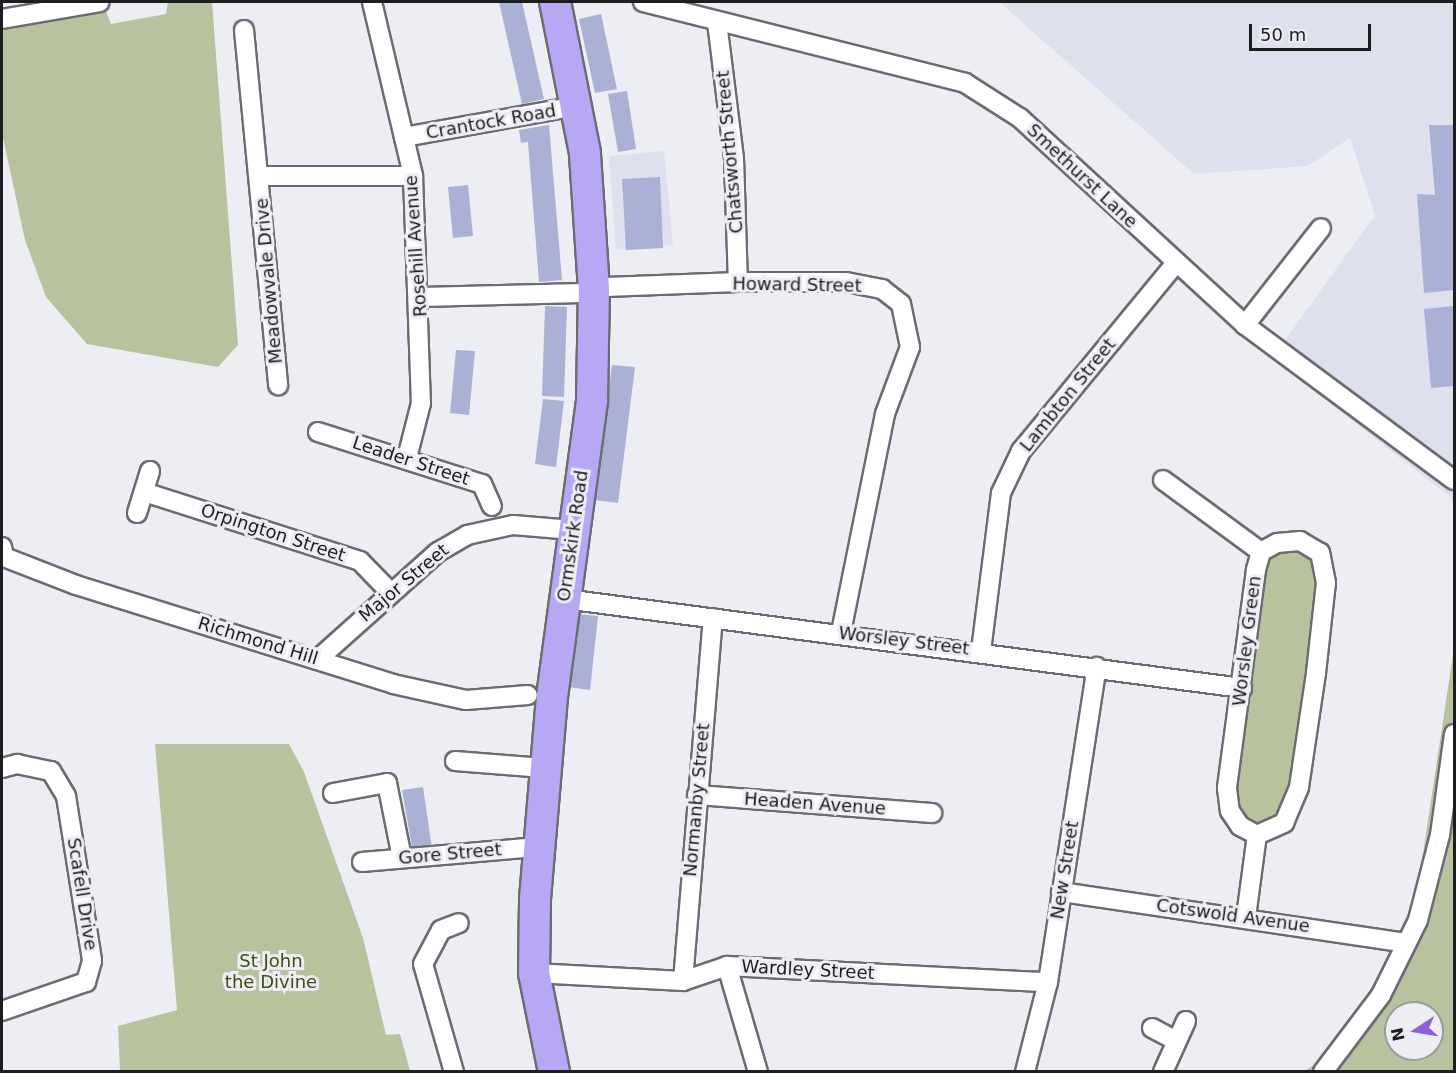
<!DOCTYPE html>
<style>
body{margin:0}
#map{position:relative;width:1456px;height:1073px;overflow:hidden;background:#ededf4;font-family:"DejaVu Sans",sans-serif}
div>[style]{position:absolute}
.built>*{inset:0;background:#dee0ee}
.green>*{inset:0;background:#b8c29e}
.building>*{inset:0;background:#abb0d5}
.roads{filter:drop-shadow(2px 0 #6b6b71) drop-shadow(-2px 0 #6b6b71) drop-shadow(0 2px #6b6b71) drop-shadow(0 -2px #6b6b71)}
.minor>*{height:18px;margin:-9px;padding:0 9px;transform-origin:9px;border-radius:9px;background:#fff}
.trunk>*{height:30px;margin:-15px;padding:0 15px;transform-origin:15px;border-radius:15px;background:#b7a7f4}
span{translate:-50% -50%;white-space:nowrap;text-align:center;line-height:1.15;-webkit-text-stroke:6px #ededf4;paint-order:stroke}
.street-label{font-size:18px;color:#1d1d20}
.park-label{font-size:18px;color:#414d11}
.frame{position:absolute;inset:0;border:3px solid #1d1d20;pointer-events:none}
.north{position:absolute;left:1384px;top:1001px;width:60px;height:60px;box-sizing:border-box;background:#ededf4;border:2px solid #9a9a9f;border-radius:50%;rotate:258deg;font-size:16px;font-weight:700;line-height:24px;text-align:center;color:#1d1d20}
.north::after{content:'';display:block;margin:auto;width:21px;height:27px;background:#8d5fd9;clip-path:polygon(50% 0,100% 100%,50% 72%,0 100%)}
.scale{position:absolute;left:1249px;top:24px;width:122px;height:27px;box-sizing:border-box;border:3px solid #1d1d20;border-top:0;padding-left:8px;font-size:18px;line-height:21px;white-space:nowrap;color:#1d1d20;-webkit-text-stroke:4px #ededf4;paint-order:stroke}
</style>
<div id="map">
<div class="built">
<div style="clip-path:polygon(999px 2px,1454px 2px,1454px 505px,1450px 497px,1272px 358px,1375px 215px,1350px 138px,1308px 166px,1194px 174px)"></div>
<div style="clip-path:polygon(664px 151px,673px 245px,616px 249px,609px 156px)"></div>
</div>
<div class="green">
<div style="clip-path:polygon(102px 2px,111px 24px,166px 14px,168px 2px,212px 2px,238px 345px,218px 367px,87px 344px,46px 297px,25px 240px,2px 133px,2px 20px)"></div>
<div style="clip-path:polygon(1277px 543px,1320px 553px,1326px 583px,1284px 823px,1257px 835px,1240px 826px,1227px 788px,1256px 570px)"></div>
<div style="clip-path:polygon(evenodd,1454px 648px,1454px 1071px,1304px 1072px,1331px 1052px,1377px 979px,1416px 900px,1454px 648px,1396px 1013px,1432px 1013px,1432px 1049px,1396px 1049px,1396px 1013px)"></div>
<div style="clip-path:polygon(155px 744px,289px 744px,304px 772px,363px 938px,386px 1035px,400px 1034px,410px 1071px,120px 1071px,118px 1026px,177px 1010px)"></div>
</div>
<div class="building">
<div style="clip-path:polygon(499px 2px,522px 2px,544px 99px,522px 104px)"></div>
<div style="clip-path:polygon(601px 14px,617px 89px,595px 93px,579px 19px)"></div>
<div style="clip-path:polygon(627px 91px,636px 149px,618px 152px,608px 94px)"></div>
<div style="clip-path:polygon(549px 125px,562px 280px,539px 282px,528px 142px,521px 143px,519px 130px)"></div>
<div style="clip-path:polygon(1429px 125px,1454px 125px,1454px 290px,1424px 293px,1417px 194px,1435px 195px)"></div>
<div style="clip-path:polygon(660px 177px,663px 248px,626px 250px,622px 179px)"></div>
<div style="clip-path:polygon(468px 185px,473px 236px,453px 238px,448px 187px)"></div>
<div style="clip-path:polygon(545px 306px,567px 307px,564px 397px,542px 396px)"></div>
<div style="clip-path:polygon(1454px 306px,1454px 386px,1431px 388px,1424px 309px)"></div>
<div style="clip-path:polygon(456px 350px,475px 351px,469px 415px,450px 413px)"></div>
<div style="clip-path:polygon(612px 365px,635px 367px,618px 503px,595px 500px)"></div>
<div style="clip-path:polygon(543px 399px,564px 401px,556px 467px,535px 464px)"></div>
<div style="clip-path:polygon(577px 614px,598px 616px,590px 690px,568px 687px)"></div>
<div style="clip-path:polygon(423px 787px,432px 849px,413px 853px,402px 790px)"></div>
</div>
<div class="roads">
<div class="minor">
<div style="left:372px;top:2px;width:179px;rotate:76.7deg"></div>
<div style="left:413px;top:176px;width:227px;rotate:88deg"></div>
<div style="left:421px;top:403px;width:57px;rotate:104.3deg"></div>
<div style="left:643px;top:2px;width:332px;rotate:14.1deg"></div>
<div style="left:965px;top:83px;width:65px;rotate:32.5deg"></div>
<div style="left:1020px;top:118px;width:306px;rotate:42.6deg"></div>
<div style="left:1245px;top:325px;width:260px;rotate:36.6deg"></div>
<div style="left:2px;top:19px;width:99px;rotate:-9.8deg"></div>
<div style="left:717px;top:22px;width:137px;rotate:82.9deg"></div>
<div style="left:734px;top:158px;width:124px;rotate:88.2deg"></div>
<div style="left:244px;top:30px;width:357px;rotate:84.5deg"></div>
<div style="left:404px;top:137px;width:176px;rotate:-10.2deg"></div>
<div style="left:260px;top:176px;width:153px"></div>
<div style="left:421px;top:297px;width:161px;rotate:-1.4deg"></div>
<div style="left:582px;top:293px;width:25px;rotate:-14deg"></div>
<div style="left:606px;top:287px;width:132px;rotate:-2.2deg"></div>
<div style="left:738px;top:282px;width:108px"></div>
<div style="left:846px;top:282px;width:37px;rotate:11deg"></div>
<div style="left:882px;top:289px;width:24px;rotate:38deg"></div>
<div style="left:901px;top:304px;width:44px;rotate:78.2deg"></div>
<div style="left:910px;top:347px;width:72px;rotate:110.5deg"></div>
<div style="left:885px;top:414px;width:223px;rotate:101.4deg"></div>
<div style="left:1245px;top:325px;width:123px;rotate:-51.9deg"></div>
<div style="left:318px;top:432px;width:172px;rotate:17.6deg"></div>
<div style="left:482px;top:484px;width:24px;rotate:66deg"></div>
<div style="left:1163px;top:480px;width:122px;rotate:36.3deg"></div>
<div style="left:144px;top:492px;width:227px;rotate:17.7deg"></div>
<div style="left:360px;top:561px;width:43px;rotate:45.9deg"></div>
<div style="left:137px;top:513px;width:44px;rotate:-72.8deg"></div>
<div style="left:2px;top:547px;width:10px;rotate:79deg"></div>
<div style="left:4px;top:557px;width:77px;rotate:21.3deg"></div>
<div style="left:76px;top:585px;width:332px;rotate:17.3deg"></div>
<div style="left:393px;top:684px;width:75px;rotate:12.4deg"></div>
<div style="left:466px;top:700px;width:62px;rotate:-4.6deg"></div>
<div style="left:565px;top:599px;width:683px;rotate:7.49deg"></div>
<div style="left:981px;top:651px;width:159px;rotate:-82.8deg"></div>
<div style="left:1001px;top:493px;width:47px;rotate:-64.5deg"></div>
<div style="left:1021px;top:451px;width:244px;rotate:-50.5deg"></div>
<div style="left:317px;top:660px;width:162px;rotate:-41.8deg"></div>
<div style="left:438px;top:552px;width:34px;rotate:-30deg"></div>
<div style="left:467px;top:535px;width:47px;rotate:-12.3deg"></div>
<div style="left:513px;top:525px;width:60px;rotate:4.8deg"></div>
<div style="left:455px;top:761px;width:89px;rotate:4.5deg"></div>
<div style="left:2px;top:768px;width:16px;rotate:-15deg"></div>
<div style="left:17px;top:764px;width:35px;rotate:12deg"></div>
<div style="left:51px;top:771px;width:29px;rotate:59deg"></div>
<div style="left:66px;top:796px;width:167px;rotate:81deg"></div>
<div style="left:92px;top:961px;width:22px;rotate:106deg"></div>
<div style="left:86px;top:982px;width:89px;rotate:161deg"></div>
<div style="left:333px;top:793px;width:55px;rotate:-10.5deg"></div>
<div style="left:387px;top:783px;width:76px;rotate:78.7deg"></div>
<div style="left:697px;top:795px;width:236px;rotate:4.4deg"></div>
<div style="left:362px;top:862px;width:177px;rotate:-4.9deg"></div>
<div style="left:1061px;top:892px;width:348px;rotate:8.4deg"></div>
<div style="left:1246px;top:917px;width:83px;rotate:-82.4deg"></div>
<div style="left:1257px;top:835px;width:30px;rotate:-24deg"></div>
<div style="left:1284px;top:823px;width:39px;rotate:-67deg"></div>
<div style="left:1299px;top:787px;width:115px;rotate:-81.5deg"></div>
<div style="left:1316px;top:673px;width:91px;rotate:-83.7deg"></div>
<div style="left:1326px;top:583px;width:31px;rotate:-101deg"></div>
<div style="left:1320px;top:553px;width:23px;rotate:-149deg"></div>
<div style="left:1300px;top:541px;width:23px;rotate:175deg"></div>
<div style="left:1277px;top:543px;width:18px;rotate:151deg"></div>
<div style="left:1261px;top:552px;width:19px;rotate:106deg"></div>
<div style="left:1256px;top:570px;width:220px;rotate:97.6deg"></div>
<div style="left:1227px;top:788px;width:23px;rotate:83deg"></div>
<div style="left:1230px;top:811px;width:18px;rotate:56deg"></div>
<div style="left:1240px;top:826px;width:19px;rotate:28deg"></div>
<div style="left:727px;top:966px;width:110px;rotate:73.7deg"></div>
<div style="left:534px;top:973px;width:149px;rotate:3.1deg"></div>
<div style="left:683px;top:981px;width:46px;rotate:-18.8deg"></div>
<div style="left:727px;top:966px;width:321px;rotate:2.9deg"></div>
<div style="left:683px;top:981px;width:364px;rotate:-85.3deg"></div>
<div style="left:1152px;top:1028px;width:27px;rotate:28deg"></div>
<div style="left:454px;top:1072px;width:112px;rotate:-106deg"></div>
<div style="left:423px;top:964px;width:38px;rotate:-62deg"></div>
<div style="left:441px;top:930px;width:19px;rotate:-21deg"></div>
<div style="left:1025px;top:1072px;width:93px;rotate:-75.7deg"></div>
<div style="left:1048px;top:982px;width:319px;rotate:-81.2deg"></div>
<div style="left:1163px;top:1072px;width:56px;rotate:-65.7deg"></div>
<div style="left:1323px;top:1072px;width:96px;rotate:-53deg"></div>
<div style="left:1381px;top:995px;width:84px;rotate:-63.7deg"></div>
<div style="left:1418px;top:920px;width:88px;rotate:-75.5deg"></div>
<div style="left:1440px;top:835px;width:102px;rotate:-82.1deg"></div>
</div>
<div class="trunk">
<div style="left:554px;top:1072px;width:101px;rotate:-101.4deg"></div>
<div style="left:534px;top:973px;width:74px;rotate:-89.2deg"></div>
<div style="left:535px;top:899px;width:203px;rotate:-85.2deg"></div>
<div style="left:552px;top:697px;width:300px;rotate:-82.3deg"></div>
<div style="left:592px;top:400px;width:110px;rotate:-89deg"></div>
<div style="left:594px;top:290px;width:137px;rotate:-93.8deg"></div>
<div style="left:585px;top:153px;width:154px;rotate:-101.2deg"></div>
</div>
</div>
<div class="street-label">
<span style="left:491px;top:122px;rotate:-10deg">Crantock Road</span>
<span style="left:730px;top:152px;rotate:-95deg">Chatsworth Street</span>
<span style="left:1082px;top:176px;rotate:43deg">Smethurst Lane</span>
<span style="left:416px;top:246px;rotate:-94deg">Rosehill Avenue</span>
<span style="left:269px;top:281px;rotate:-95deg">Meadowvale Drive</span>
<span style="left:797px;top:285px;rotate:1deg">Howard Street</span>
<span style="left:1068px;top:395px;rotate:-51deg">Lambton Street</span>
<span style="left:411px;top:461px;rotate:18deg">Leader Street</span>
<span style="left:273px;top:533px;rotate:18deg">Orpington Street</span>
<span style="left:573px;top:536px;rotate:-82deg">Ormskirk Road</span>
<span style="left:404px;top:583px;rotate:-40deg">Major Street</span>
<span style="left:258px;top:641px;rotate:17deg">Richmond Hill</span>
<span style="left:904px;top:641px;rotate:7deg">Worsley Street</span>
<span style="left:1247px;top:641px;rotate:-83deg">Worsley Green</span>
<span style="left:697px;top:800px;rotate:-85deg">Normanby Street</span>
<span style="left:815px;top:804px;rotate:4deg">Headen Avenue</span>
<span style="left:450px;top:854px;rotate:-5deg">Gore Street</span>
<span style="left:1065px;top:870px;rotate:-81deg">New Street</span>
<span style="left:82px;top:894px;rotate:81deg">Scafell Drive</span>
<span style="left:1233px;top:916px;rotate:8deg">Cotswold Avenue</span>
<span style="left:808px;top:970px;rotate:3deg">Wardley Street</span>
</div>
<div class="park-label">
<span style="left:271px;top:972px">St John<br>the Divine</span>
</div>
<div class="frame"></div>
<div class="north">N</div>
<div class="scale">50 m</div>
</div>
